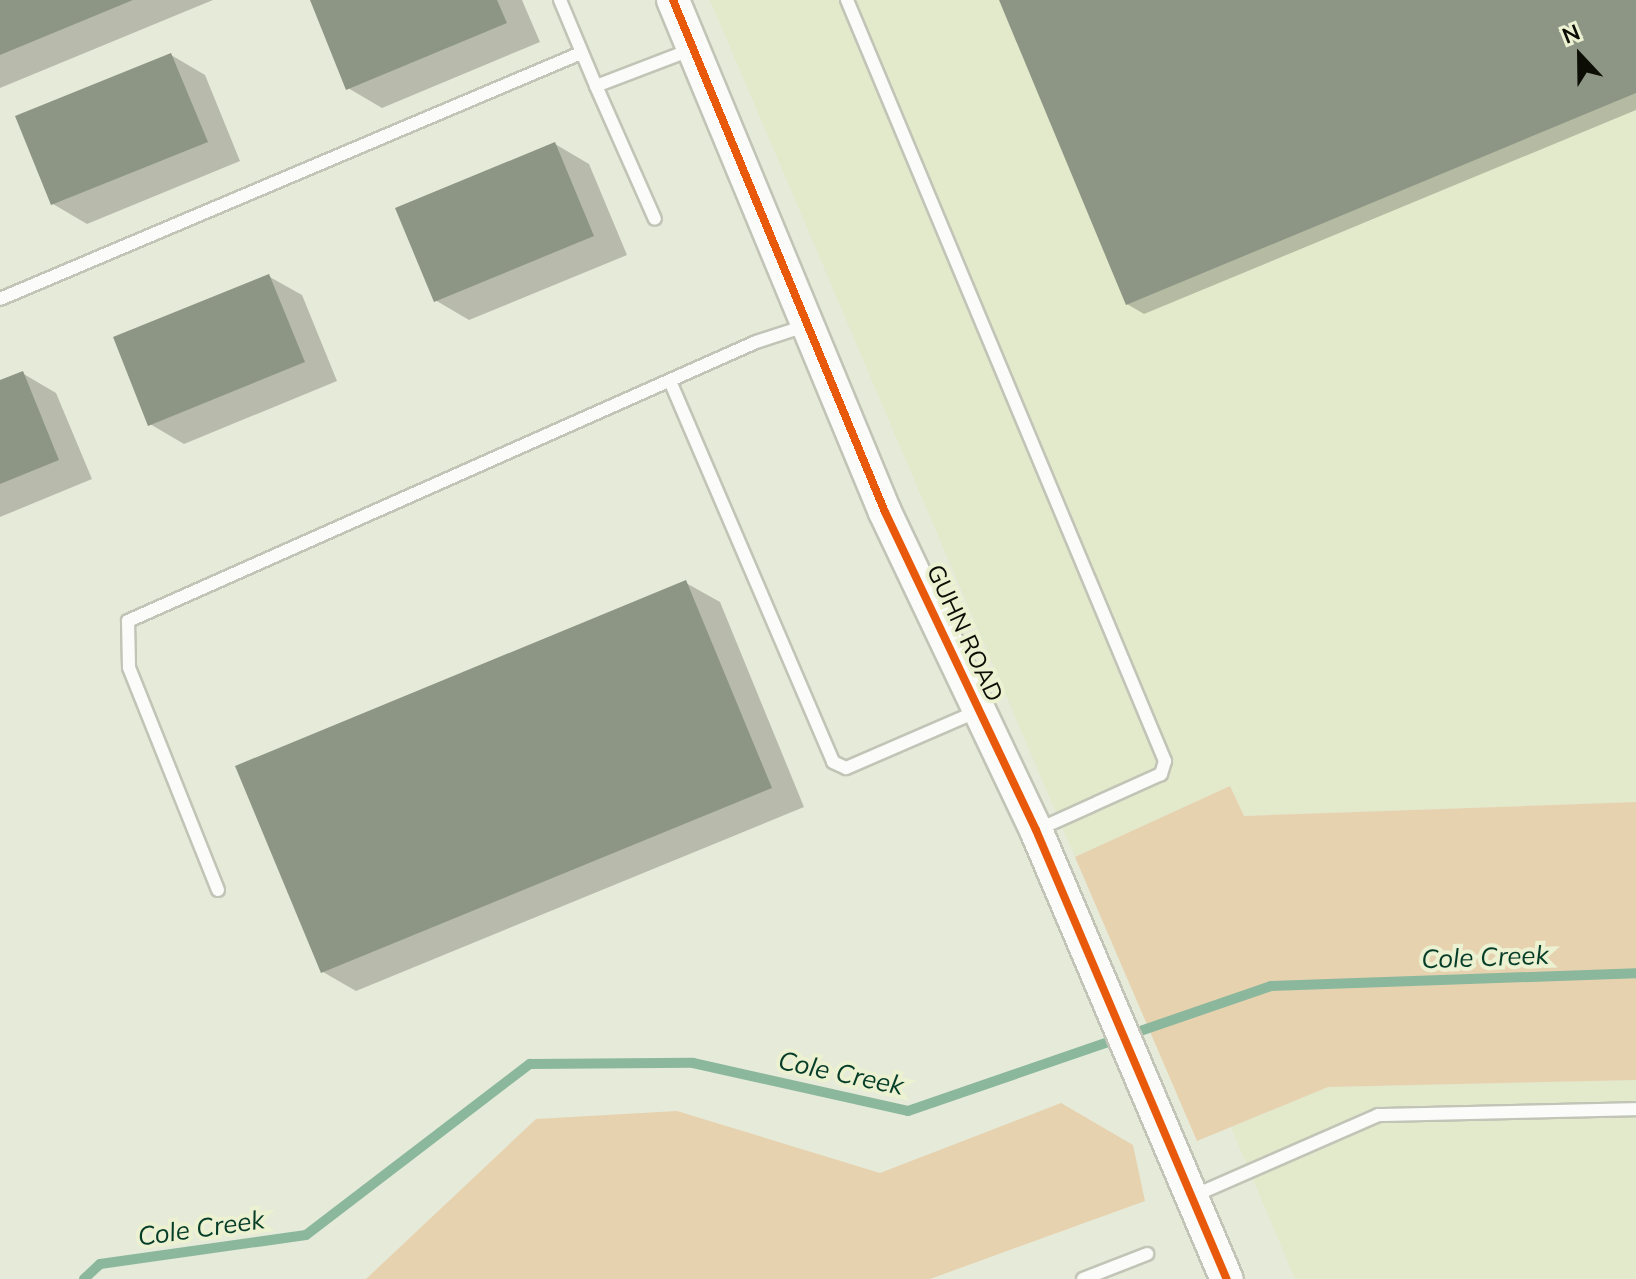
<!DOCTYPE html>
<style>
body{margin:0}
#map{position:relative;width:1636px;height:1279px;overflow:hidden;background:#e6ead8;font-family:Mulish,sans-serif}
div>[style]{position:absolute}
.built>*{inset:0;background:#e3e9cb}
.green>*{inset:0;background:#e7d2b0}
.shadow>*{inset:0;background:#0003}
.stream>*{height:10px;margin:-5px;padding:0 5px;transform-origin:5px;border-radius:5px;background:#8bb89d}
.building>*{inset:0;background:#8d9685}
.roads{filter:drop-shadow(2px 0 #c1c4b6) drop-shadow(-2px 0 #c1c4b6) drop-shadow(0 2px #c1c4b6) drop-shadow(0 -2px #c1c4b6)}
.service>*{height:12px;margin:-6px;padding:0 6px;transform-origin:6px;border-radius:6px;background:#fbfcf9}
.tertiary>*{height:32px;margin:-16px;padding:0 16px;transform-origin:16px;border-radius:16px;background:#fbfcf9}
.cycleway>*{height:8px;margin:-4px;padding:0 4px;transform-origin:4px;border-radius:4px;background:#e8590c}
span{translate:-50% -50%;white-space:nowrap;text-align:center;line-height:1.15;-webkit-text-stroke:8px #ebf1d1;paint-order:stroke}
.street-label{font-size:24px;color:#0c0d04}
.water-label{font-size:26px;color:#063d28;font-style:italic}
.north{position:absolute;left:1540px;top:16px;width:80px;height:80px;-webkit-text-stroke:6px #ebf1d1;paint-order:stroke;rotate:338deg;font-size:22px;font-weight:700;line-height:32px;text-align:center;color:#0c0d04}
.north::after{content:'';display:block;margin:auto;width:28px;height:36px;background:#0c0d04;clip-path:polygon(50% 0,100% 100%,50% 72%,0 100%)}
</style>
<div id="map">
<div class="built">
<div style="clip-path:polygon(710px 0,1636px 0,1636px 802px,1243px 816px,1230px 786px,1075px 857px)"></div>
<div style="clip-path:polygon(1636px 1080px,1636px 1279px,1295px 1279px,1231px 1127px,1328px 1087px)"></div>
</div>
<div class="green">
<div style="clip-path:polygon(1230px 786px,1244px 816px,1636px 802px,1636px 1080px,1328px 1087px,1197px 1141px,1075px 857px)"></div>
<div style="clip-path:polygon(1061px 1103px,1133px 1145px,1145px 1201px,930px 1279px,366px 1279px,536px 1119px,677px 1111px,880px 1173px)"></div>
</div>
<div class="shadow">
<div style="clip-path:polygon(0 0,213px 0,0 88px)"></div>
<div style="clip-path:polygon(312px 0,522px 0,540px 42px,382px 108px,348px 88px)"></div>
<div style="clip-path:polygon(1001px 0,1636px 0,1636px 110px,1144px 314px,1127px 304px)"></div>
<div style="clip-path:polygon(171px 55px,205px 75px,240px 161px,87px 224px,53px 204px)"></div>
<div style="clip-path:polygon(555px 144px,589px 164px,627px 255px,469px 320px,435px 300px)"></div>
<div style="clip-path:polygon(268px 276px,302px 295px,337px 381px,184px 444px,150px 424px)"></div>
<div style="clip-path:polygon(22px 373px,56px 393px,92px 479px,0 517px,0 383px)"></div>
<div style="clip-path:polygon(686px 583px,720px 602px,804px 807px,356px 991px,323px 972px)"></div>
</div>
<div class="stream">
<div style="left:84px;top:1279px;width:22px;rotate:-43deg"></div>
<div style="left:100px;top:1264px;width:208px;rotate:-8deg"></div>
<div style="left:306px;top:1235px;width:282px;rotate:-37.4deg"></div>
<div style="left:530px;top:1064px;width:163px;rotate:-0.4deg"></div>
<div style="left:693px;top:1063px;width:220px;rotate:12.6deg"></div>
<div style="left:908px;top:1111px;width:384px;rotate:-19deg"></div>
<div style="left:1271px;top:986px;width:365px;rotate:-2deg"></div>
</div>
<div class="building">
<div style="clip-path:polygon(0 0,133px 0,0 55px)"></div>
<div style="clip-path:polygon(310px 0,497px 0,507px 23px,346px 90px)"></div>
<div style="clip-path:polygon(999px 0,1636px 0,1636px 93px,1126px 305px)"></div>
<div style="clip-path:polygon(171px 53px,208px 142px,51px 205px,15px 116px)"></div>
<div style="clip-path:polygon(555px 142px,594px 236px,434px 302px,395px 208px)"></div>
<div style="clip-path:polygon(269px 274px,305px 362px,148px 426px,113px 337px)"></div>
<div style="clip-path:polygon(23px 371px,59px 460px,0 484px,0 380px)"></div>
<div style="clip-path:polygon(686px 580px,772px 788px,321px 973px,235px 766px)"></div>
</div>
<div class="roads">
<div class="service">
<div style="left:560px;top:0;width:93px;rotate:67.3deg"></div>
<div style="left:596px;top:86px;width:104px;rotate:-20.9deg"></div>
<div style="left:847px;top:0;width:825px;rotate:67.32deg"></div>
<div style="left:1165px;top:761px;width:14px;rotate:107deg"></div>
<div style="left:1161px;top:774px;width:134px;rotate:155.7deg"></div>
<div style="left:596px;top:86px;width:145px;rotate:66.1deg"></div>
<div style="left:0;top:299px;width:631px;rotate:-22.95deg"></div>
<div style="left:670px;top:381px;width:414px;rotate:66.8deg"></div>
<div style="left:833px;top:762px;width:14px;rotate:25deg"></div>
<div style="left:846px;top:768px;width:144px;rotate:-23.4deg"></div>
<div style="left:218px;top:890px;width:240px;rotate:-111.8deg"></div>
<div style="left:129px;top:667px;width:46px;rotate:-91.2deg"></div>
<div style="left:128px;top:621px;width:687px;rotate:-23.95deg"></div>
<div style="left:756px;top:342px;width:52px;rotate:-18.1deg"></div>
<div style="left:1193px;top:1196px;width:202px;rotate:-23.6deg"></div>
<div style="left:1378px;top:1115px;width:258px;rotate:-1.3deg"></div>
<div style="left:1083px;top:1279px;width:69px;rotate:-21.3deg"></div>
</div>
<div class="tertiary">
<div style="left:673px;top:0;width:554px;rotate:67.51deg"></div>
<div style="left:885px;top:512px;width:352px;rotate:64.6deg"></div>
<div style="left:1036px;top:830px;width:488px;rotate:67deg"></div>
</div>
</div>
<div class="cycleway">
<div style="left:673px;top:0;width:554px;rotate:67.51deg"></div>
<div style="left:885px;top:512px;width:352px;rotate:64.6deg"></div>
<div style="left:1036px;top:830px;width:488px;rotate:67deg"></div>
</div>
<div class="street-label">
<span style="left:965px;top:633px;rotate:65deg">GUHN ROAD</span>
</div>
<div class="water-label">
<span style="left:1485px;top:957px;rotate:-2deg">Cole Creek</span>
<span style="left:841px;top:1073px;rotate:12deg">Cole Creek</span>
<span style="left:201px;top:1228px;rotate:-8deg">Cole Creek</span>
</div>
<div class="north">N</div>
</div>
